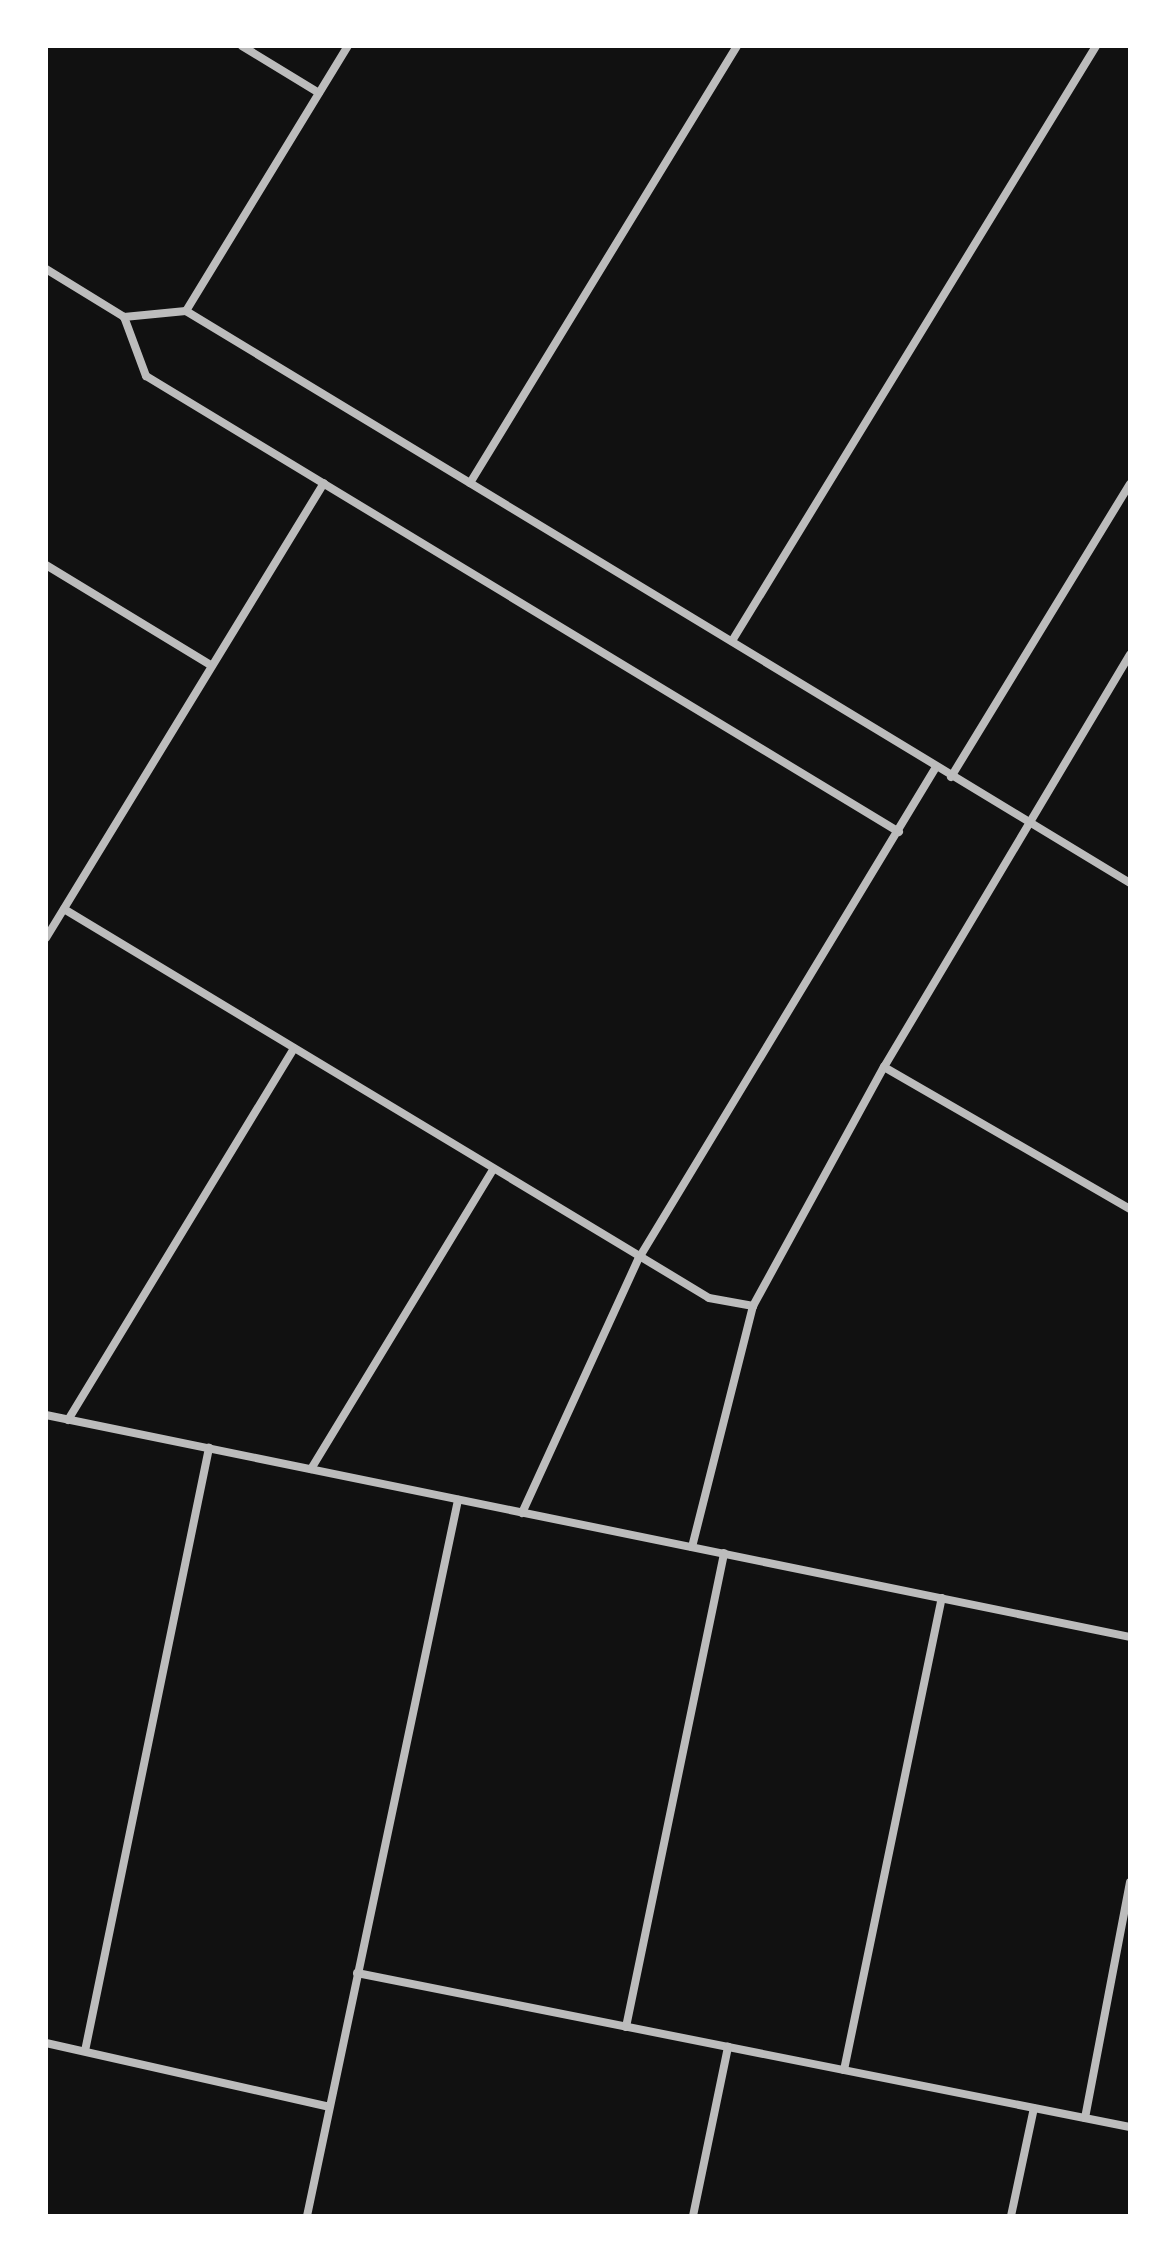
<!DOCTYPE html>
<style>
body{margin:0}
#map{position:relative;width:1176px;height:2262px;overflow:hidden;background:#111;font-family:"Open Sans",sans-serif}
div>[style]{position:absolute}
.minor>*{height:8px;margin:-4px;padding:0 4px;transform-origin:4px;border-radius:4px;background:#bcbcbc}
span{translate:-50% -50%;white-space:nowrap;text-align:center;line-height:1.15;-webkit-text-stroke:6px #fff;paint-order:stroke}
.frame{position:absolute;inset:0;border:48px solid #fff;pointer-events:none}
</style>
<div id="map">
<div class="minor">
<div style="left:242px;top:46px;width:90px;rotate:31.4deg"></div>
<div style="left:46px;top:269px;width:92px;rotate:31.6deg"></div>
<div style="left:186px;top:311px;width:311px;rotate:-58.6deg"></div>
<div style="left:470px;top:483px;width:512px;rotate:-58.58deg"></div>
<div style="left:46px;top:565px;width:194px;rotate:31.3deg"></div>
<div style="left:732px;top:641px;width:698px;rotate:-58.54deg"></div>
<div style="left:951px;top:777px;width:343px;rotate:-58.6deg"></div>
<div style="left:899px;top:832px;width:880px;rotate:-148.8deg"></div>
<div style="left:146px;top:376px;width:63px;rotate:-110.4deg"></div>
<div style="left:124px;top:317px;width:62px;rotate:-5.5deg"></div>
<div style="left:186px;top:311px;width:1104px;rotate:31.21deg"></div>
<div style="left:64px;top:909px;width:753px;rotate:31.09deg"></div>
<div style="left:709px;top:1298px;width:45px;rotate:10.3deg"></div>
<div style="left:753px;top:1306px;width:273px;rotate:-61.3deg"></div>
<div style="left:884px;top:1067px;width:480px;rotate:-59.2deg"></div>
<div style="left:46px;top:938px;width:533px;rotate:-58.58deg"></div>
<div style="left:884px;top:1067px;width:284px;rotate:30deg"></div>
<div style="left:46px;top:1415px;width:1106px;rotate:11.57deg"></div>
<div style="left:68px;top:1420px;width:435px;rotate:-58.7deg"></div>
<div style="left:311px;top:1469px;width:349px;rotate:-58.7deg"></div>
<div style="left:522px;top:1513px;width:281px;rotate:-65.4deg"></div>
<div style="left:639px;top:1258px;width:574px;rotate:-58.83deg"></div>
<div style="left:692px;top:1547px;width:249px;rotate:-75.8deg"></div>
<div style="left:357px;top:1973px;width:788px;rotate:11.27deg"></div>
<div style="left:626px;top:2027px;width:484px;rotate:-78.3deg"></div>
<div style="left:46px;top:2043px;width:290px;rotate:12.7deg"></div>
<div style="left:85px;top:2051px;width:616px;rotate:-78.38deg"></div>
<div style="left:844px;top:2070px;width:482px;rotate:-78.3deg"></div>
<div style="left:1085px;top:2118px;width:240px;rotate:-79.2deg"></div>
<div style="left:307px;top:2216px;width:732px;rotate:-78.09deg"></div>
<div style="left:693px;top:2216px;width:173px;rotate:-78.3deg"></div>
<div style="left:1011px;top:2216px;width:110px;rotate:-78deg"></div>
</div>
<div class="frame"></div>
</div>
